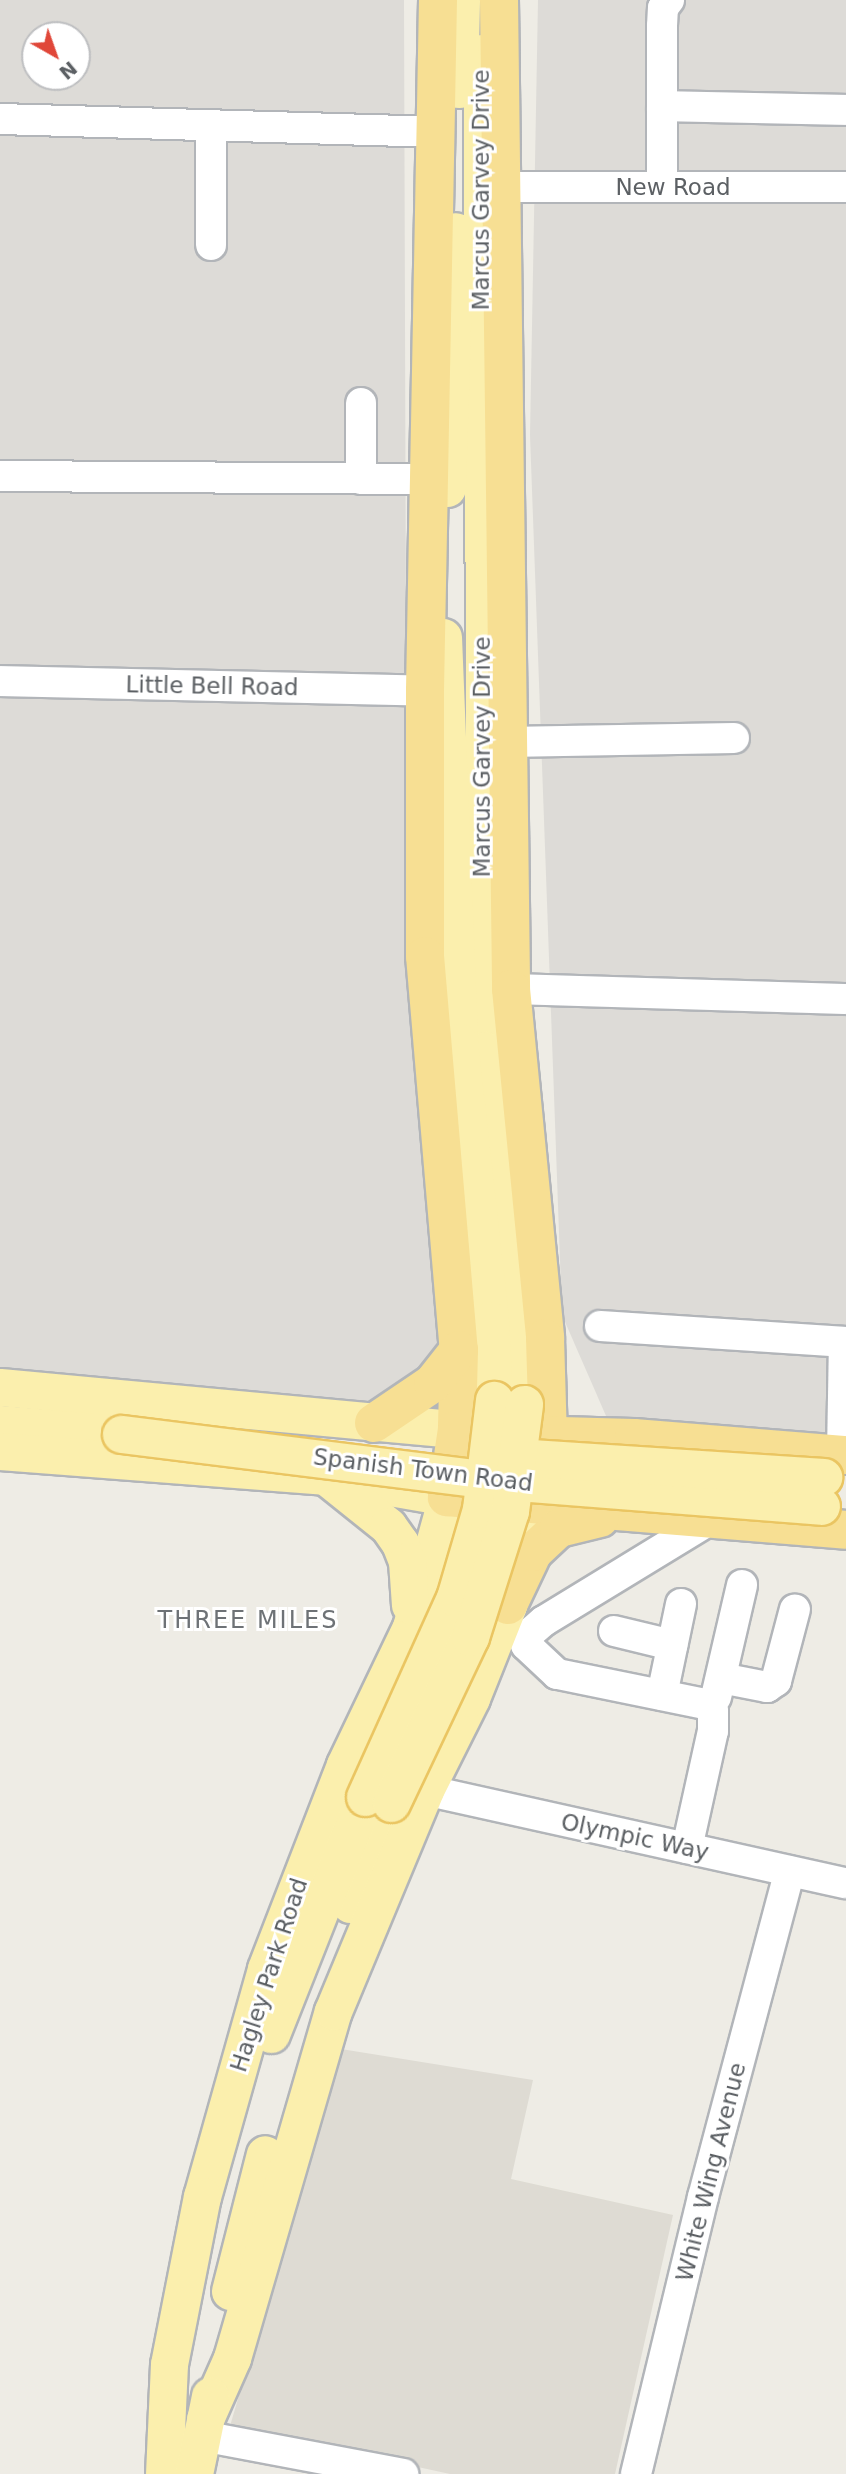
<!DOCTYPE html>
<style>
body{margin:0}
#map{position:relative;width:846px;height:2474px;overflow:hidden;background:#eeece5;font-family:"DejaVu Sans",sans-serif}
div>[style]{position:absolute}
.industrial>*{inset:0;background:#dddbd7}
.education>*{inset:0;background:#dedbd3}
.roads{filter:drop-shadow(2px 0 #b2b5b9) drop-shadow(-2px 0 #b2b5b9) drop-shadow(0 2px #b2b5b9) drop-shadow(0 -2px #b2b5b9)}
.minor>*{height:30px;margin:-15px;padding:0 15px;transform-origin:15px;border-radius:15px;background:#fff}
.major>*{height:37px;margin:-18.5px;padding:0 18.5px;transform-origin:18.5px;border-radius:18.5px;background:#fbefad}
.highway>*{height:38px;margin:-19px;padding:0 19px;transform-origin:19px;border-radius:19px;background:#f7df93}
.bridges{filter:drop-shadow(2px 0 #eac562) drop-shadow(-2px 0 #eac562) drop-shadow(0 2px #eac562) drop-shadow(0 -2px #eac562)}
.major-bridge>*{height:37px;margin:-18.5px;padding:0 18.5px;transform-origin:18.5px;border-radius:18.5px;background:#fbefad}
span{translate:-50% -50%;white-space:nowrap;text-align:center;line-height:1.15;-webkit-text-stroke:6px #fff;paint-order:stroke}
.street-label{font-size:23px;color:#5c6064}
.neighbourhood-label{font-size:24px;color:#6e7276;letter-spacing:2px}
.north{position:absolute;left:21px;top:21px;width:70px;height:70px;box-sizing:border-box;background:#fff;border:2px solid #bebfc1;border-radius:50%;rotate:140deg;font-size:19px;font-weight:700;line-height:28px;text-align:center;color:#5c6064}
.north::after{content:'';display:block;margin:auto;width:24px;height:32px;background:#e04739;clip-path:polygon(50% 0,100% 100%,50% 72%,0 100%)}
</style>
<div id="map">
<div class="industrial">
<div style="clip-path:polygon(evenodd,0 0,404px 0,407px 958px,451px 1349px,374px 1423px,0 1387px,0 0,35px 35px,77px 35px,77px 77px,35px 77px,35px 35px)"></div>
<div style="clip-path:polygon(538px 0,846px 0,846px 1440px,610px 1425px,562px 1315px,530px 435px)"></div>
</div>
<div class="education">
<div style="clip-path:polygon(341px 2049px,533px 2080px,511px 2179px,673px 2215px,615px 2474px,450px 2474px,230px 2426px)"></div>
</div>
<div class="roads">
<div class="minor">
<div style="left:662px;top:106px;width:184px;rotate:1.2deg"></div>
<div style="left:0;top:119px;width:435px;rotate:1.7deg"></div>
<div style="left:211px;top:128px;width:117px;rotate:90deg"></div>
<div style="left:500px;top:187px;width:346px"></div>
<div style="left:662px;top:187px;width:161px;rotate:-90deg"></div>
<div style="left:662px;top:26px;width:18px;rotate:-87deg"></div>
<div style="left:663px;top:8px;width:10px;rotate:-53deg"></div>
<div style="left:361px;top:403px;width:76px;rotate:90deg"></div>
<div style="left:0;top:476px;width:429px;rotate:0.4deg"></div>
<div style="left:0;top:681px;width:425px;rotate:1.3deg"></div>
<div style="left:507px;top:742px;width:227px;rotate:-1deg"></div>
<div style="left:511px;top:989px;width:335px;rotate:1.7deg"></div>
<div style="left:600px;top:1326px;width:247px;rotate:3.7deg"></div>
<div style="left:842px;top:1454px;width:112px;rotate:-89deg"></div>
<div style="left:614px;top:1631px;width:60px;rotate:13.6deg"></div>
<div style="left:721px;top:1678px;width:47px;rotate:11.1deg"></div>
<div style="left:767px;top:1687px;width:11px;rotate:-34deg"></div>
<div style="left:776px;top:1681px;width:74px;rotate:-75.2deg"></div>
<div style="left:662px;top:1695px;width:93px;rotate:-78.2deg"></div>
<div style="left:716px;top:1697px;width:115px;rotate:-76.9deg"></div>
<div style="left:425px;top:1790px;width:431px;rotate:12.5deg"></div>
<div style="left:687px;top:1848px;width:120px;rotate:-77.5deg"></div>
<div style="left:713px;top:1731px;width:20px;rotate:-90deg"></div>
<div style="left:713px;top:1711px;width:11px;rotate:-139deg"></div>
<div style="left:705px;top:1704px;width:151px;rotate:-168.5deg"></div>
<div style="left:557px;top:1674px;width:42px;rotate:-136.9deg"></div>
<div style="left:526px;top:1645px;width:13px;rotate:-72deg"></div>
<div style="left:530px;top:1633px;width:18px;rotate:-41deg"></div>
<div style="left:544px;top:1621px;width:196px;rotate:-31.4deg"></div>
<div style="left:202px;top:2436px;width:205px;rotate:10.7deg"></div>
<div style="left:636px;top:2474px;width:285px;rotate:-76.4deg"></div>
<div style="left:703px;top:2197px;width:337px;rotate:-75.1deg"></div>
</div>
<div class="major">
<div style="left:482px;top:53px;width:997px;rotate:89.83deg"></div>
<div style="left:485px;top:1050px;width:356px;rotate:83.7deg"></div>
<div style="left:459px;top:89px;width:89px;rotate:-88.7deg"></div>
<div style="left:447px;top:488px;width:257px;rotate:-88.2deg"></div>
<div style="left:443px;top:637px;width:405px;rotate:87.7deg"></div>
<div style="left:459px;top:1042px;width:280px;rotate:83.6deg"></div>
<div style="left:490px;top:1320px;width:80px;rotate:87.1deg"></div>
<div style="left:0;top:1387px;width:459px;rotate:5.3deg"></div>
<div style="left:0;top:1424px;width:121px;rotate:4.7deg"></div>
<div style="left:0;top:1451px;width:328px;rotate:4.4deg"></div>
<div style="left:327px;top:1476px;width:122px;rotate:9.9deg"></div>
<div style="left:447px;top:1497px;width:135px;rotate:105.5deg"></div>
<div style="left:411px;top:1627px;width:153px;rotate:115.6deg"></div>
<div style="left:345px;top:1765px;width:219px;rotate:111.2deg"></div>
<div style="left:266px;top:1969px;width:236px;rotate:105.7deg"></div>
<div style="left:202px;top:2196px;width:171px;rotate:101.1deg"></div>
<div style="left:169px;top:2364px;width:110px;rotate:92.6deg"></div>
<div style="left:327px;top:1477px;width:78px;rotate:38.8deg"></div>
<div style="left:388px;top:1526px;width:21px;rotate:55deg"></div>
<div style="left:400px;top:1543px;width:19px;rotate:69deg"></div>
<div style="left:407px;top:1561px;width:44px;rotate:86.1deg"></div>
<div style="left:350px;top:1904px;width:109px;rotate:-67.9deg"></div>
<div style="left:271px;top:2034px;width:255px;rotate:-68.4deg"></div>
<div style="left:230px;top:2291px;width:141px;rotate:-75.7deg"></div>
<div style="left:205px;top:2419px;width:67px;rotate:-66.1deg"></div>
<div style="left:232px;top:2358px;width:361px;rotate:-73.8deg"></div>
<div style="left:333px;top:2011px;width:239px;rotate:-67.4deg"></div>
<div style="left:425px;top:1790px;width:103px;rotate:-63.4deg"></div>
<div style="left:471px;top:1698px;width:100px;rotate:-68.3deg"></div>
<div style="left:508px;top:1605px;width:102px;rotate:-73.5deg"></div>
<div style="left:194px;top:2474px;width:80px;rotate:-78.4deg"></div>
</div>
<div class="highway">
<div style="left:438px;top:0;width:691px;rotate:91.08deg"></div>
<div style="left:425px;top:691px;width:265px;rotate:90deg"></div>
<div style="left:425px;top:956px;width:395px;rotate:85.1deg"></div>
<div style="left:459px;top:1350px;width:79px;rotate:91.5deg"></div>
<div style="left:457px;top:1429px;width:69px;rotate:98.4deg"></div>
<div style="left:447px;top:1497px;width:400px;rotate:4.7deg"></div>
<div style="left:499px;top:0;width:989px;rotate:89.3deg"></div>
<div style="left:511px;top:989px;width:351px;rotate:84.4deg"></div>
<div style="left:545px;top:1338px;width:99px;rotate:88.3deg"></div>
<div style="left:548px;top:1437px;width:55px;rotate:99.5deg"></div>
<div style="left:374px;top:1423px;width:71px;rotate:-34.1deg"></div>
<div style="left:433px;top:1383px;width:42px;rotate:-51.8deg"></div>
<div style="left:523px;top:1435px;width:111px;rotate:1.5deg"></div>
<div style="left:634px;top:1438px;width:213px;rotate:4.6deg"></div>
<div style="left:508px;top:1605px;width:59px;rotate:-64.7deg"></div>
<div style="left:533px;top:1552px;width:35px;rotate:-43deg"></div>
<div style="left:559px;top:1528px;width:42px;rotate:-13.7deg"></div>
</div>
</div>
<div class="bridges">
<div class="major-bridge">
<div style="left:121px;top:1434px;width:374px;rotate:7.1deg"></div>
<div style="left:492px;top:1480px;width:330px;rotate:4.5deg"></div>
<div style="left:531px;top:1458px;width:293px;rotate:3.7deg"></div>
<div style="left:365px;top:1797px;width:218px;rotate:-65.7deg"></div>
<div style="left:455px;top:1598px;width:93px;rotate:-73.7deg"></div>
<div style="left:481px;top:1509px;width:110px;rotate:-83.2deg"></div>
<div style="left:391px;top:1803px;width:184px;rotate:-64.6deg"></div>
<div style="left:470px;top:1637px;width:132px;rotate:-72.4deg"></div>
<div style="left:510px;top:1511px;width:108px;rotate:-82.5deg"></div>
</div>
</div>
<div class="street-label">
<span style="left:673px;top:187px">New Road</span>
<span style="left:481px;top:190px;rotate:-90deg">Marcus Garvey Drive</span>
<span style="left:212px;top:686px;rotate:1deg">Little Bell Road</span>
<span style="left:482px;top:757px;rotate:-90deg">Marcus Garvey Drive</span>
<span style="left:423px;top:1470px;rotate:7deg">Spanish Town Road</span>
<span style="left:635px;top:1837px;rotate:12deg">Olympic Way</span>
<span style="left:269px;top:1975px;rotate:-72deg">Hagley Park Road</span>
<span style="left:711px;top:2172px;rotate:-76deg">White Wing Avenue</span>
</div>
<div class="neighbourhood-label">
<span style="left:248px;top:1621px">THREE MILES</span>
</div>
<div class="north">N</div>
</div>
